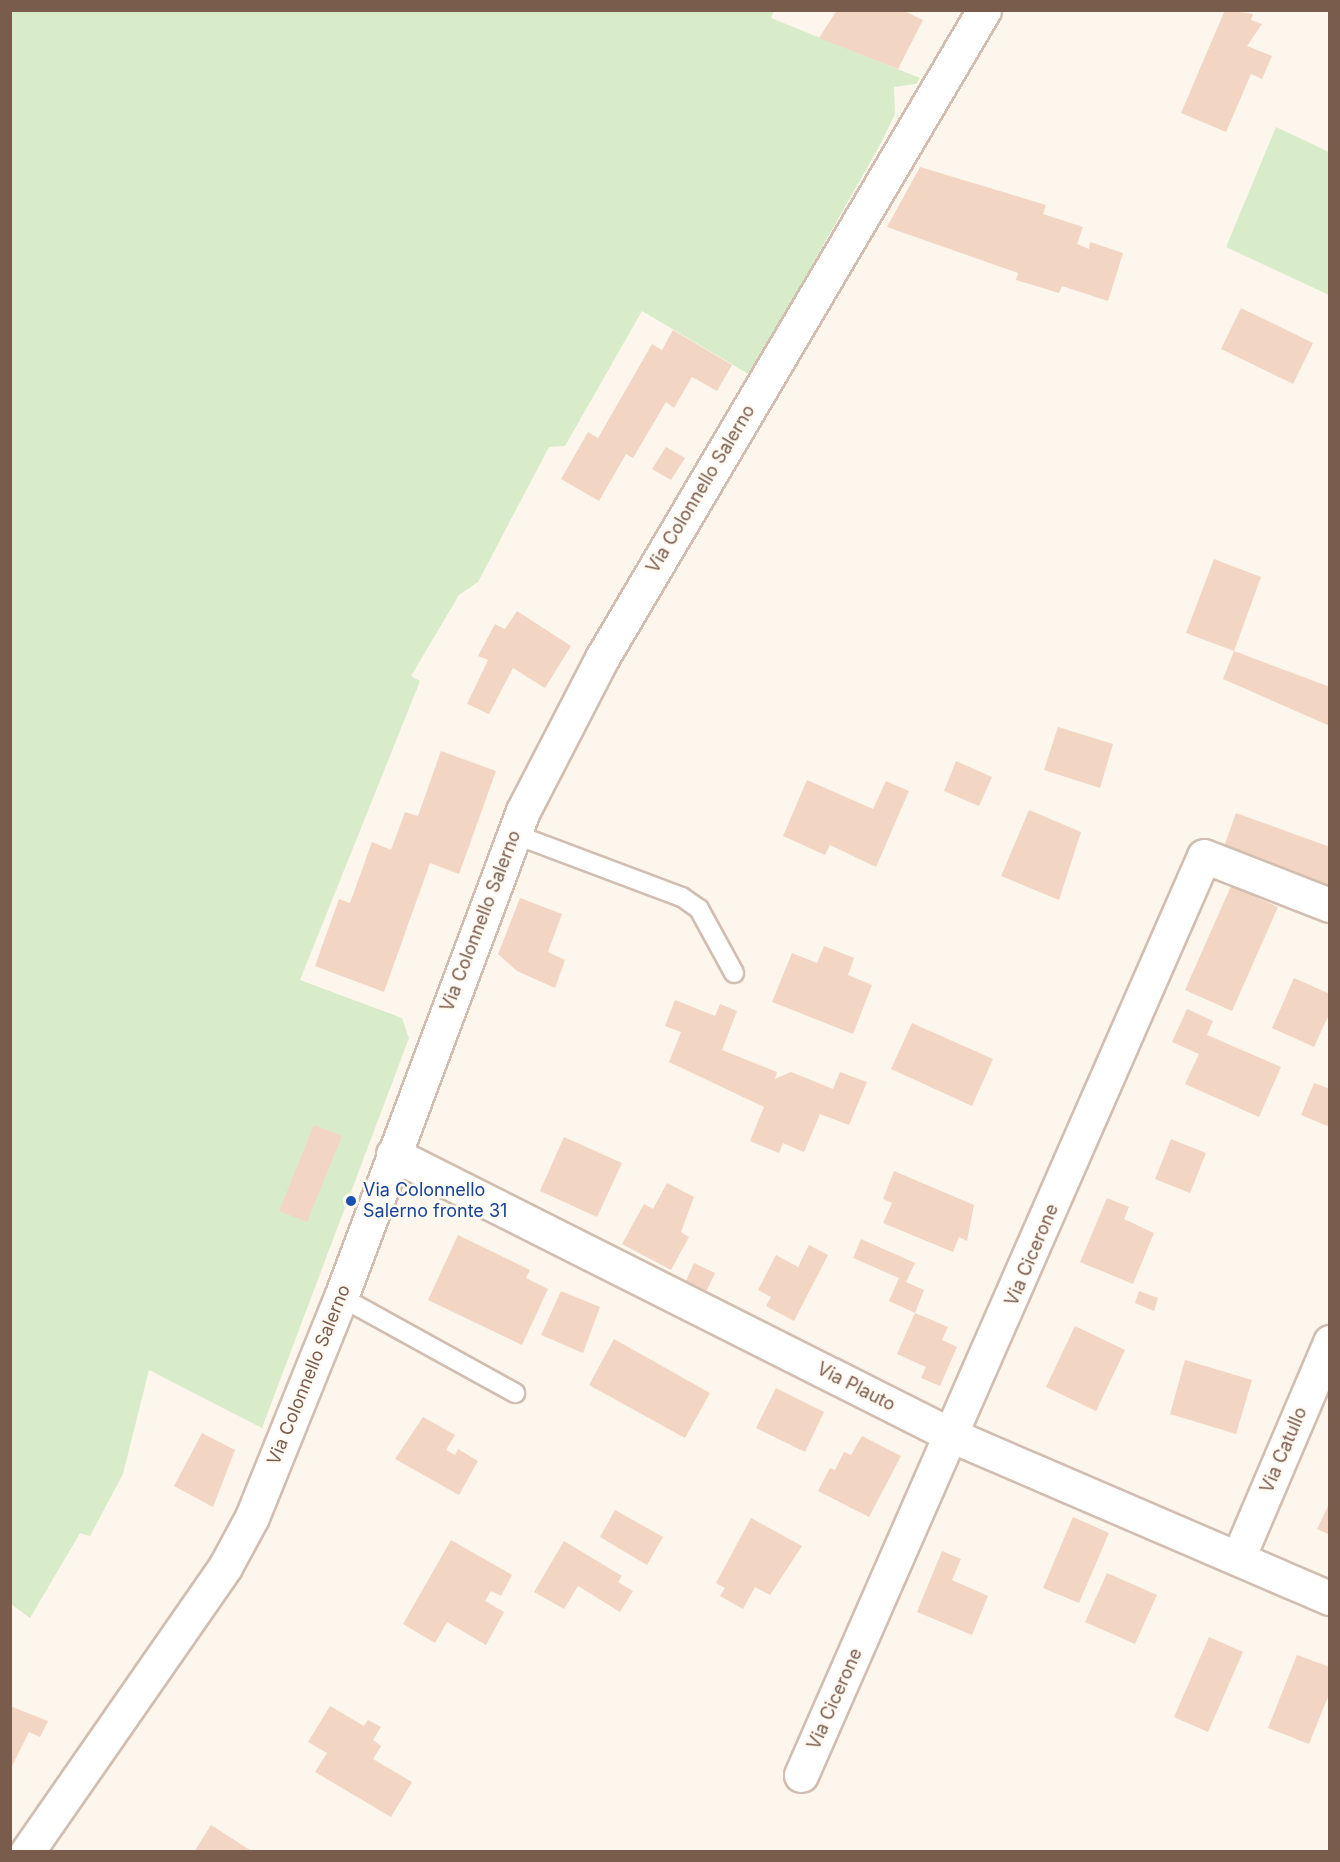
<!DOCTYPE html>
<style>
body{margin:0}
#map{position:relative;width:1340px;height:1862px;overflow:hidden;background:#fdf6ec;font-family:Inter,sans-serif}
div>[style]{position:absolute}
.green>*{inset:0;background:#d8ecc9}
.building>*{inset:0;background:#f3d5c3}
.roads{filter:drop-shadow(2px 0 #d1beb0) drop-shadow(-2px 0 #d1beb0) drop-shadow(0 2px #d1beb0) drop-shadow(0 -2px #d1beb0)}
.service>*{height:18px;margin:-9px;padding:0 9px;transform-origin:9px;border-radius:9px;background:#fff}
.minor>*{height:33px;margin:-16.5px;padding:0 16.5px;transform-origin:16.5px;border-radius:16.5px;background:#fff}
.secondary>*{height:33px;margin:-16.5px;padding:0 16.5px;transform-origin:16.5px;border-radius:16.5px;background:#fff}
.dots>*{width:16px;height:16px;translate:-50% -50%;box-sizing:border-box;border:3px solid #fffaf3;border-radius:50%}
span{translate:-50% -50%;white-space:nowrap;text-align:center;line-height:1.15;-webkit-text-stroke:5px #fffaf3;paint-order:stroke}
.street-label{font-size:18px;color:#7a5c4d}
.transit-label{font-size:18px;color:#164399}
.left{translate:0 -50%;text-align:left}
.frame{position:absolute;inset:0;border:12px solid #7a5c4d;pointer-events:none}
</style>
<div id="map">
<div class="green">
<div style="clip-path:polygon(11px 11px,774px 11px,771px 18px,920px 78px,916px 84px,894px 87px,895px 114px,881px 143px,750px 375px,642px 311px,565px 446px,549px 447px,478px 582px,459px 595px,411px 676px,420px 681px,300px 980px,402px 1018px,409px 1038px,262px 1428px,149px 1370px,123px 1474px,90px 1536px,80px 1533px,30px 1618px,11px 1604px)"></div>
<div style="clip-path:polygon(1276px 127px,1329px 152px,1329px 295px,1226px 247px)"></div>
</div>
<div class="building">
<div style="clip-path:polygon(837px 10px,902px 10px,923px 20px,898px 69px,819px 38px)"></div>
<div style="clip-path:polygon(1225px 10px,1253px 14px,1251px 20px,1262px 24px,1247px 46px,1272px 56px,1262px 79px,1251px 74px,1226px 132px,1181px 113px)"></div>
<div style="clip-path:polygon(920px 167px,1046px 205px,1043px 214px,1083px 227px,1077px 244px,1089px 249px,1090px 242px,1123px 253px,1108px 301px,1062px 286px,1059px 293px,1016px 280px,1018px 273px,887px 227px)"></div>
<div style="clip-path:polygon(1241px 308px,1313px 343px,1293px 384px,1221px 349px)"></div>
<div style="clip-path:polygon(673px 330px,732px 365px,717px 391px,692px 377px,674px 408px,666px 402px,633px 458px,626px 454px,599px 501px,561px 479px,588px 432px,598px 438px,652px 344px,662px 350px)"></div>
<div style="clip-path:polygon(666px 447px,685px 458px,671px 480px,652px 469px)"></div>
<div style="clip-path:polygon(1214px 559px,1261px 577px,1234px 651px,1186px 633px)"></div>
<div style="clip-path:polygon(517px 611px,571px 646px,545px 688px,513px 668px,489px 714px,467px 704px,488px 660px,478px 656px,495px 624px,505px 629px)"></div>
<div style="clip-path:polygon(1234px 651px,1330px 687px,1330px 726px,1223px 679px)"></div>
<div style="clip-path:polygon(1058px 727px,1113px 744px,1100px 788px,1044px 770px)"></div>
<div style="clip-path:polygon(441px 751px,496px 771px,459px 874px,430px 863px,384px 992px,315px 966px,339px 899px,350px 903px,372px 842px,391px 850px,405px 812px,418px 816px)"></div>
<div style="clip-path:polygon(956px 761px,992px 777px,979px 806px,944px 791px)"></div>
<div style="clip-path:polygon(807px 780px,873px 809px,886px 781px,909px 791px,876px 867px,830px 845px,825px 855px,783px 836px)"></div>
<div style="clip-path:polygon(1029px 810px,1081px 832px,1059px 900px,1001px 876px)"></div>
<div style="clip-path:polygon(1236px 813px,1330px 847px,1330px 892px,1222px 852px)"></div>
<div style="clip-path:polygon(1231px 886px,1278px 907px,1232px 1011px,1185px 990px)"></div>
<div style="clip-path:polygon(520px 898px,562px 914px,548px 952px,565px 960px,555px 988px,517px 971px,498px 954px)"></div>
<div style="clip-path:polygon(824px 946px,854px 958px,848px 975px,872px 985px,853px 1034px,772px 1002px,792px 953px,817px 963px)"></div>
<div style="clip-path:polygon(1294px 978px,1330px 994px,1330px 1012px,1314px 1047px,1272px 1028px)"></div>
<div style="clip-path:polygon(675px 1000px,715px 1016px,720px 1004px,737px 1011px,722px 1050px,777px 1072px,775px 1079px,791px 1072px,833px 1089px,840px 1072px,867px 1082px,849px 1125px,820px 1114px,804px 1152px,783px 1143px,779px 1153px,750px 1141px,764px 1107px,669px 1062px,681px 1032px,665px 1026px)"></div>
<div style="clip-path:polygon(1187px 1009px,1213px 1021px,1207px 1035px,1281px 1067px,1259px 1117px,1185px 1084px,1199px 1054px,1172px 1042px)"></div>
<div style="clip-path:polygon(912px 1023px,993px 1059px,972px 1106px,891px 1069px)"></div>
<div style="clip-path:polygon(1314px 1083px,1330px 1089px,1330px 1127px,1301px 1115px)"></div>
<div style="clip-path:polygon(314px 1125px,342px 1136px,307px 1222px,279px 1211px)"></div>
<div style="clip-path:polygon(564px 1137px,622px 1163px,597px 1217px,540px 1191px)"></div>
<div style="clip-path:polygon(1171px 1139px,1206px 1153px,1190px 1193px,1155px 1179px)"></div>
<div style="clip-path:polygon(894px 1171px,974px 1205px,967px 1241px,959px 1237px,953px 1252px,883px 1223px,892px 1203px,883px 1199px)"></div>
<div style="clip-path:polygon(667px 1183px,694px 1197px,681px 1232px,689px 1237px,671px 1270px,622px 1244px,644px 1204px,653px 1209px)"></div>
<div style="clip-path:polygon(1107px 1198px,1129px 1207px,1124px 1219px,1154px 1233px,1133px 1284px,1080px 1262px)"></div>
<div style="clip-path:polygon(458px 1235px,530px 1270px,526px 1278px,548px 1289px,522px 1345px,428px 1300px)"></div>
<div style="clip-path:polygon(861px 1239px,915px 1263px,906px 1282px,924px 1290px,915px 1313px,889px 1301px,899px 1278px,853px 1258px)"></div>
<div style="clip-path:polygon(809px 1245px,828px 1255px,794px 1321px,766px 1306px,771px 1297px,758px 1290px,776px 1255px,798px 1267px)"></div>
<div style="clip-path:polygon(694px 1263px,715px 1273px,706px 1292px,685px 1283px)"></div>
<div style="clip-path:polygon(561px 1291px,600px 1307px,583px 1353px,541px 1335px)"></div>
<div style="clip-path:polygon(1139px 1291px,1158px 1298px,1154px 1311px,1135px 1303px)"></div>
<div style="clip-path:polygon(915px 1313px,948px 1327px,942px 1340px,957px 1347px,940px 1386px,921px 1378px,926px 1367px,897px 1354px)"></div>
<div style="clip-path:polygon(1075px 1326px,1125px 1350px,1096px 1411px,1046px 1387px)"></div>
<div style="clip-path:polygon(614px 1339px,710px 1393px,685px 1438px,589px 1385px)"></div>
<div style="clip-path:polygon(1185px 1360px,1252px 1380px,1236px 1434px,1170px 1414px)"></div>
<div style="clip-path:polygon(776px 1388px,824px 1412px,805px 1452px,756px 1428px)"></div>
<div style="clip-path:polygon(423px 1417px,455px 1435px,446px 1450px,455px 1455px,458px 1449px,478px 1461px,459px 1495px,395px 1459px)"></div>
<div style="clip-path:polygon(202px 1433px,235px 1450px,213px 1507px,174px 1486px)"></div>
<div style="clip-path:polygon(862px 1436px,901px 1456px,869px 1517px,818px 1491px,830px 1468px,835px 1470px,844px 1452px,851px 1455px)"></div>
<div style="clip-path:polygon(1330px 1502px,1330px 1535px,1317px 1529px)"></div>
<div style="clip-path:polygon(615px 1510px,663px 1537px,647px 1565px,600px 1537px)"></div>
<div style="clip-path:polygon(1073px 1517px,1109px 1533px,1079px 1603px,1043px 1588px)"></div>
<div style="clip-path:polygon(751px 1518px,802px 1546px,770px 1595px,755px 1587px,743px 1609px,720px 1596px,725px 1588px,716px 1583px)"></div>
<div style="clip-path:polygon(451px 1540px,512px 1575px,501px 1596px,491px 1591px,485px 1601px,504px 1612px,486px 1645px,447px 1622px,435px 1643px,403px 1624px)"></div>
<div style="clip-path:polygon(564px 1541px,622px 1576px,618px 1582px,633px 1591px,620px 1612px,578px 1586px,564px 1609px,534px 1592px)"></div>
<div style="clip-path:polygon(942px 1551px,961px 1559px,952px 1580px,988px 1596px,972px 1635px,917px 1612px)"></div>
<div style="clip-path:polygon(1107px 1573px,1157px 1595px,1135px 1644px,1085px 1622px)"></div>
<div style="clip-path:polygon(1209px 1637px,1243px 1652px,1208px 1732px,1174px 1717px)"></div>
<div style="clip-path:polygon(1297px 1655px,1330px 1667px,1330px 1692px,1309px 1744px,1268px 1728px)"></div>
<div style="clip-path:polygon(10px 1706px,48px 1721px,40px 1737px,29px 1732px,10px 1770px)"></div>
<div style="clip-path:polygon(330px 1706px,364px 1726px,368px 1720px,381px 1727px,373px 1740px,381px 1746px,373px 1759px,412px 1782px,391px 1817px,315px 1772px,327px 1753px,308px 1742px)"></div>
<div style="clip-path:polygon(211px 1825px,253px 1852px,194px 1852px)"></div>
</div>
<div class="roads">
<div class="service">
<div style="left:514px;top:834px;width:179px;rotate:20.6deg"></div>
<div style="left:682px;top:897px;width:21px;rotate:35deg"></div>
<div style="left:699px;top:909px;width:73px;rotate:61.3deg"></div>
<div style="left:341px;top:1297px;width:199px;rotate:28.9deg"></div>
</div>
<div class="minor">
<div style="left:393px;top:1154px;width:627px;rotate:26.73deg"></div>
<div style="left:953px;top:1436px;width:410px;rotate:23.3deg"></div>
<div style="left:1238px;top:1558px;width:235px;rotate:-66.9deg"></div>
<div style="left:801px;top:1775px;width:1003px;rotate:-66.32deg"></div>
<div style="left:1204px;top:856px;width:135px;rotate:21.3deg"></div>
</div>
<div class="secondary">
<div style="left:27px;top:1852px;width:347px;rotate:-55.2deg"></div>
<div style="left:225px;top:1567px;width:57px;rotate:-61.6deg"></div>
<div style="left:252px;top:1517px;width:237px;rotate:-68deg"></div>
<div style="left:341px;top:1297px;width:519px;rotate:-69.47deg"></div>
<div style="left:523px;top:811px;width:172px;rotate:-62.7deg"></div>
<div style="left:602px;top:658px;width:752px;rotate:-59.48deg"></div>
</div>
</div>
<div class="dots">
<div style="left:351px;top:1201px;background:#1a4fb4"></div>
</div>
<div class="street-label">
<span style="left:701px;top:489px;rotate:-59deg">Via Colonnello Salerno</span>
<span style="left:481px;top:921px;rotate:-69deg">Via Colonnello Salerno</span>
<span style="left:1032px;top:1255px;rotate:-67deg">Via Cicerone</span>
<span style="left:309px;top:1375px;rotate:-68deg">Via Colonnello Salerno</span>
<span style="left:856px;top:1387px;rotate:27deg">Via Plauto</span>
<span style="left:1284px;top:1450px;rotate:-67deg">Via Catullo</span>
<span style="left:835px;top:1699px;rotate:-66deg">Via Cicerone</span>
</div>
<div class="transit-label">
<span class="left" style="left:363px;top:1201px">Via Colonnello<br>Salerno fronte 31</span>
</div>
<div class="frame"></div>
</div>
